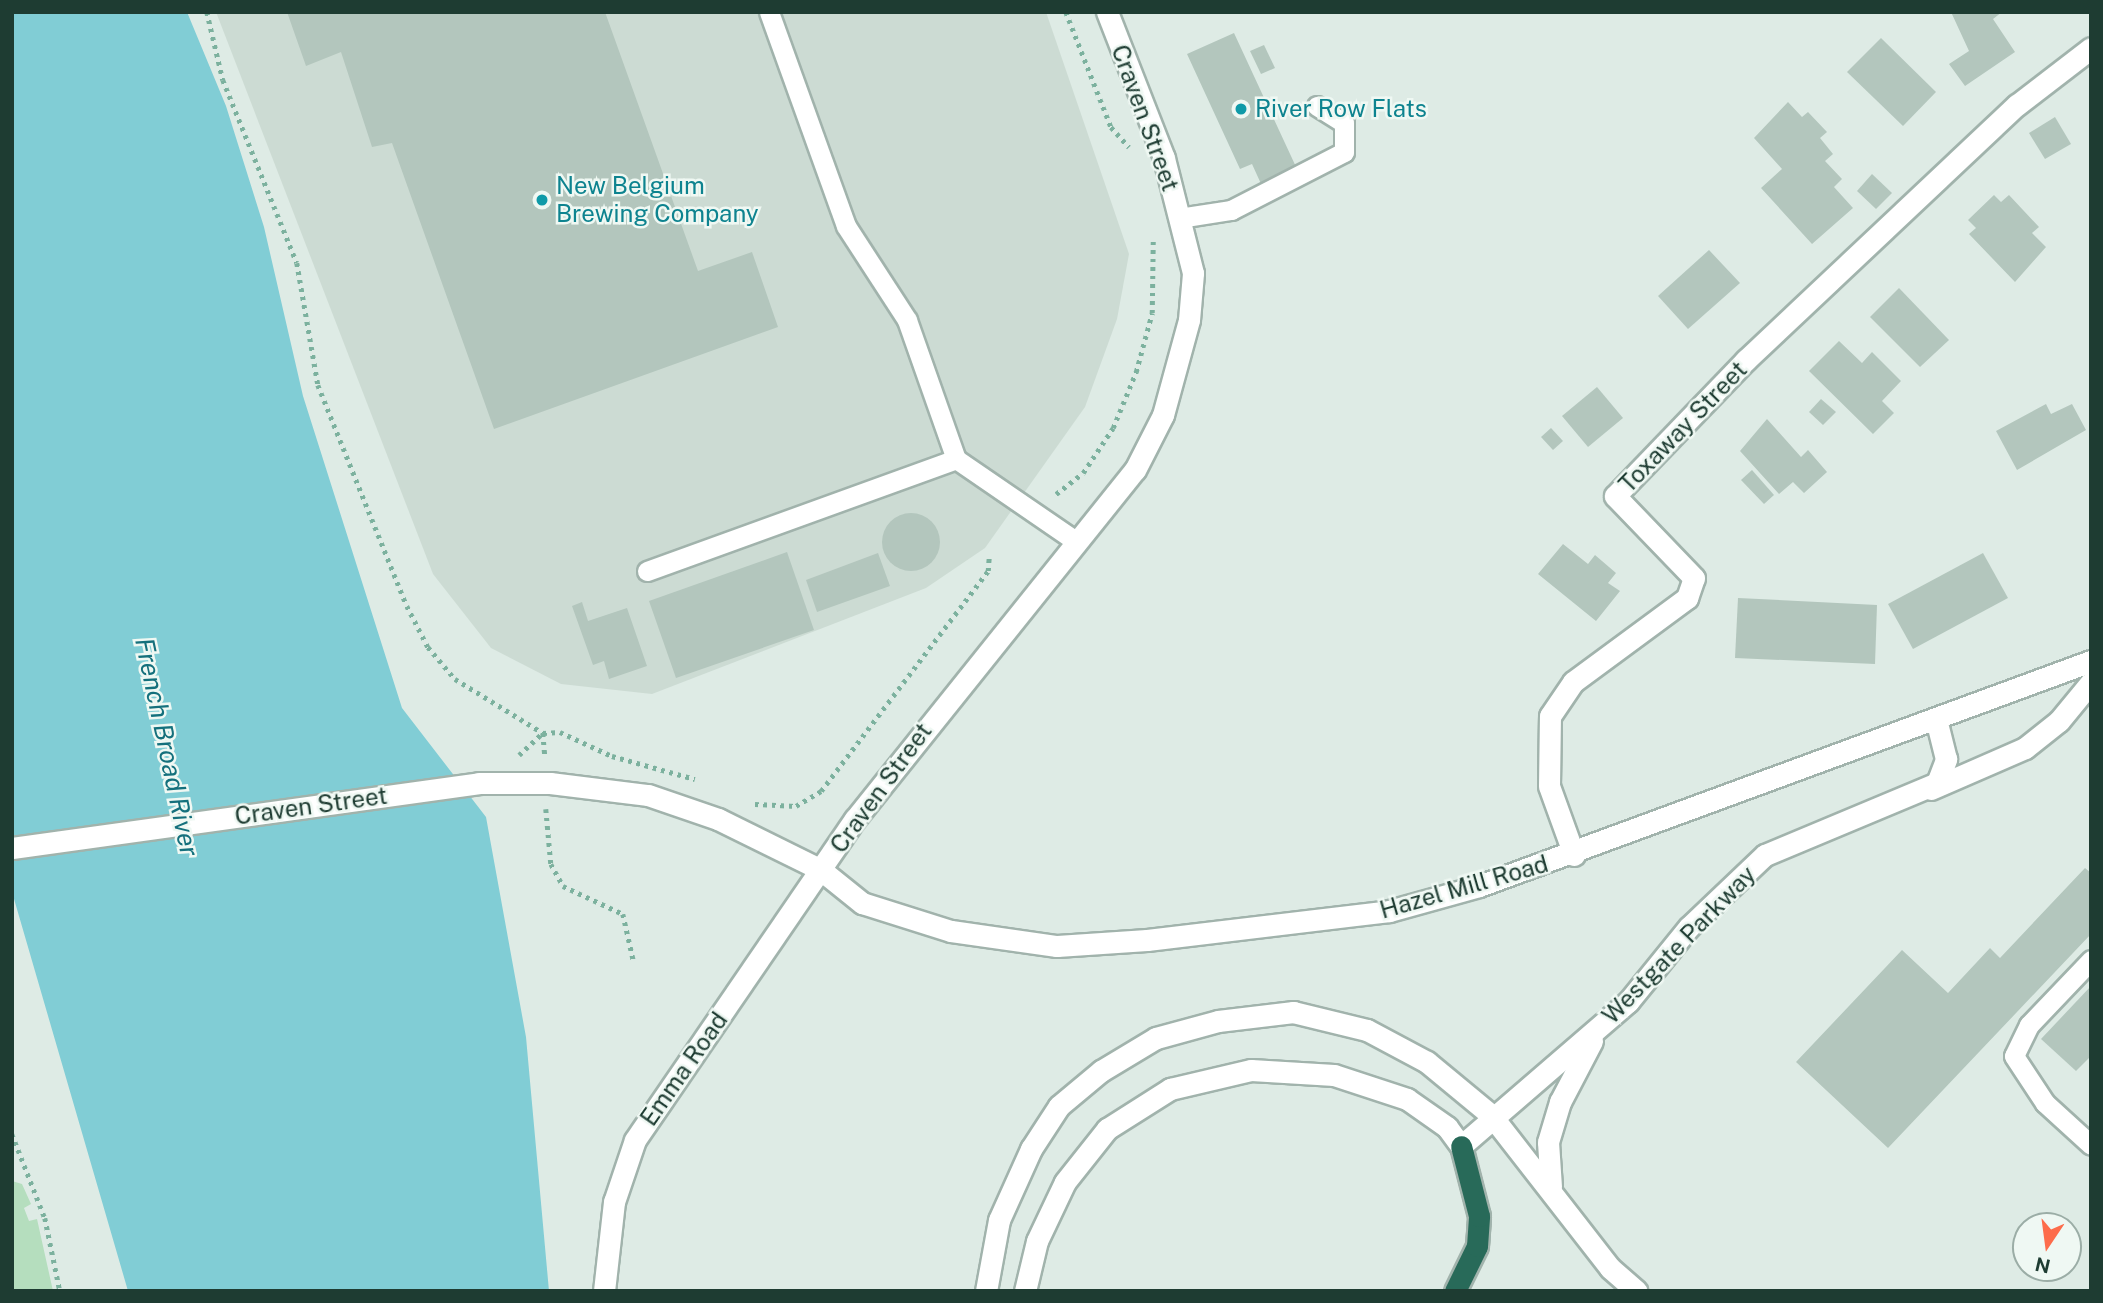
<!DOCTYPE html>
<style>
body{margin:0}
#map{position:relative;width:2103px;height:1303px;overflow:hidden;background:#deebe5;font-family:"Public Sans",sans-serif}
div>[style]{position:absolute}
.built>*{inset:0;background:#ccdbd3}
.green>*{inset:0;background:#b5debe}
.water>*{inset:0;background:#81cdd5}
.building>*{inset:0;background:#b3c6bd}
.round{border-radius:50%}
.path>*{height:4.5px;margin-top:-2.25px;transform-origin:0;background:repeating-linear-gradient(90deg,#7cb19e 0 3.5px,transparent 0 8.5px)}
.roads{filter:drop-shadow(2px 0 #a1b3ac) drop-shadow(-2px 0 #a1b3ac) drop-shadow(0 2px #a1b3ac) drop-shadow(0 -2px #a1b3ac)}
.service>*{height:19px;margin:-9.5px;padding:0 9.5px;transform-origin:9.5px;border-radius:9.5px;background:#fff}
.minor>*{height:21px;margin:-10.5px;padding:0 10.5px;transform-origin:10.5px;border-radius:10.5px;background:#fff}
.tertiary>*{height:21px;margin:-10.5px;padding:0 10.5px;transform-origin:10.5px;border-radius:10.5px;background:#fff}
.motorway>*{height:21px;margin:-10.5px;padding:0 10.5px;transform-origin:10.5px;border-radius:10.5px;background:#286a59}
.dots>*{width:19px;height:19px;translate:-50% -50%;box-sizing:border-box;border:4px solid #eff8f3;border-radius:50%}
span{translate:-50% -50%;white-space:nowrap;text-align:center;line-height:1.15;-webkit-text-stroke:5px #eff8f3;paint-order:stroke}
.culture-label{font-size:24px;color:#0d838f}
.left{translate:0 -50%;text-align:left}
.street-label{font-size:24px;color:#1e3c32}
.water-label{font-size:26px;color:#14707c;font-style:italic}
.frame{position:absolute;inset:0;border:14px solid #1e3c32;pointer-events:none}
.north{position:absolute;left:2012px;top:1212px;width:70px;height:70px;box-sizing:border-box;background:#eff8f3;border:2px solid #9bada6;border-radius:50%;rotate:193deg;font-size:19px;font-weight:700;line-height:28px;text-align:center;color:#1e3c32}
.north::after{content:'';display:block;margin:auto;width:24px;height:32px;background:#fd6c4b;clip-path:polygon(50% 0,100% 100%,50% 72%,0 100%)}
</style>
<div id="map">
<div class="built">
<div style="clip-path:polygon(216px 12px,1046px 12px,1129px 254px,1117px 319px,1085px 407px,985px 548px,926px 588px,652px 694px,561px 684px,491px 648px,433px 574px)"></div>
</div>
<div class="green">
<div style="clip-path:polygon(12px 1181px,22px 1184px,31px 1204px,24px 1208px,29px 1221px,37px 1219px,53px 1291px,12px 1291px)"></div>
</div>
<div class="water">
<div style="clip-path:polygon(12px 12px,187px 12px,226px 106px,264px 227px,303px 396px,402px 708px,486px 817px,526px 1037px,549px 1291px,128px 1291px,12px 892px)"></div>
</div>
<div class="building">
<div style="clip-path:polygon(287px 12px,605px 12px,698px 271px,752px 252px,778px 327px,494px 429px,392px 143px,372px 147px,341px 52px,306px 66px)"></div>
<div style="clip-path:polygon(1951px 12px,2002px 12px,1993px 19px,2015px 52px,1965px 86px,1949px 64px,1969px 51px)"></div>
<div style="clip-path:polygon(1234px 33px,1297px 169px,1262px 186px,1252px 164px,1240px 169px,1187px 54px)"></div>
<div style="clip-path:polygon(1881px 38px,1936px 92px,1903px 126px,1847px 72px)"></div>
<div style="clip-path:polygon(1264px 45px,1275px 68px,1261px 74px,1250px 51px)"></div>
<div style="clip-path:polygon(1788px 102px,1802px 117px,1808px 112px,1827px 132px,1820px 138px,1833px 154px,1825px 161px,1842px 179px,1834px 187px,1853px 208px,1812px 244px,1761px 188px,1782px 169px,1754px 138px)"></div>
<div style="clip-path:polygon(2055px 117px,2071px 144px,2045px 159px,2029px 133px)"></div>
<div style="clip-path:polygon(1872px 174px,1892px 193px,1876px 209px,1857px 191px)"></div>
<div style="clip-path:polygon(1994px 195px,2001px 202px,2009px 195px,2039px 227px,2032px 233px,2046px 247px,2015px 282px,1969px 234px,1976px 228px,1968px 220px)"></div>
<div style="clip-path:polygon(1709px 250px,1740px 283px,1688px 329px,1658px 296px)"></div>
<div style="clip-path:polygon(1899px 288px,1949px 340px,1920px 367px,1870px 317px)"></div>
<div style="clip-path:polygon(1839px 341px,1862px 363px,1872px 352px,1901px 381px,1882px 401px,1894px 413px,1873px 434px,1809px 371px)"></div>
<div style="clip-path:polygon(1597px 387px,1623px 418px,1588px 447px,1562px 416px)"></div>
<div style="clip-path:polygon(1821px 399px,1836px 412px,1823px 425px,1809px 412px)"></div>
<div style="clip-path:polygon(2046px 404px,2051px 414px,2072px 404px,2086px 430px,2017px 470px,1996px 431px)"></div>
<div style="clip-path:polygon(1767px 419px,1801px 457px,1808px 450px,1827px 472px,1804px 493px,1793px 482px,1779px 494px,1740px 451px)"></div>
<div style="clip-path:polygon(1551px 428px,1563px 441px,1553px 450px,1541px 437px)"></div>
<div style="clip-path:polygon(1752px 470px,1774px 495px,1764px 504px,1741px 480px)"></div>
<div class="round" style="left:882px;top:513px;width:58px;height:58px"></div>
<div style="clip-path:polygon(1563px 544px,1588px 564px,1595px 555px,1616px 573px,1608px 583px,1620px 591px,1596px 621px,1538px 574px)"></div>
<div style="clip-path:polygon(787px 552px,814px 630px,676px 678px,649px 601px)"></div>
<div style="clip-path:polygon(878px 553px,890px 586px,817px 612px,806px 580px)"></div>
<div style="clip-path:polygon(1983px 553px,2008px 598px,1913px 649px,1888px 604px)"></div>
<div style="clip-path:polygon(1738px 598px,1877px 605px,1875px 664px,1735px 658px)"></div>
<div style="clip-path:polygon(582px 602px,588px 621px,627px 608px,647px 666px,609px 679px,604px 661px,593px 665px,572px 606px)"></div>
<div style="clip-path:polygon(2085px 868px,2091px 873px,2091px 934px,1888px 1148px,1796px 1062px,1902px 950px,1948px 993px,1990px 948px,2000px 958px)"></div>
<div style="clip-path:polygon(2091px 986px,2091px 1056px,2076px 1071px,2041px 1039px)"></div>
</div>
<div class="path">
<div style="left:207px;top:12px;width:70px;rotate:76.8deg"></div>
<div style="left:223px;top:80px;width:197px;rotate:68deg"></div>
<div style="left:297px;top:263px;width:124px;rotate:80.2deg"></div>
<div style="left:318px;top:385px;width:238px;rotate:68.1deg"></div>
<div style="left:407px;top:606px;width:46px;rotate:62.9deg"></div>
<div style="left:428px;top:647px;width:42px;rotate:49.8deg"></div>
<div style="left:455px;top:679px;width:103px;rotate:31.5deg"></div>
<div style="left:543px;top:733px;width:22px;rotate:85deg"></div>
<div style="left:1066px;top:12px;width:123px;rotate:68.6deg"></div>
<div style="left:1111px;top:127px;width:27px;rotate:48deg"></div>
<div style="left:1056px;top:494px;width:34px;rotate:-38deg"></div>
<div style="left:1083px;top:473px;width:54px;rotate:-56.3deg"></div>
<div style="left:1113px;top:428px;width:61px;rotate:-67.7deg"></div>
<div style="left:1136px;top:372px;width:61px;rotate:-74.8deg"></div>
<div style="left:1152px;top:313px;width:74px;rotate:-89.2deg"></div>
<div style="left:519px;top:755px;width:33px;rotate:-43deg"></div>
<div style="left:543px;top:733px;width:17px;rotate:-3deg"></div>
<div style="left:560px;top:732px;width:57px;rotate:24.8deg"></div>
<div style="left:612px;top:756px;width:86px;rotate:15.5deg"></div>
<div style="left:755px;top:804px;width:41px;rotate:2.8deg"></div>
<div style="left:796px;top:806px;width:29px;rotate:-31deg"></div>
<div style="left:821px;top:791px;width:276px;rotate:-52.8deg"></div>
<div style="left:988px;top:571px;width:15px;rotate:-86deg"></div>
<div style="left:546px;top:809px;width:55px;rotate:84.8deg"></div>
<div style="left:551px;top:864px;width:25px;rotate:61deg"></div>
<div style="left:563px;top:886px;width:66px;rotate:25deg"></div>
<div style="left:623px;top:914px;width:50px;rotate:77.3deg"></div>
<div style="left:12px;top:1134px;width:90px;rotate:68.6deg"></div>
<div style="left:45px;top:1218px;width:75px;rotate:78.4deg"></div>
</div>
<div class="roads">
<div class="service">
<div style="left:769px;top:12px;width:227px;rotate:70.2deg"></div>
<div style="left:846px;top:226px;width:112px;rotate:57deg"></div>
<div style="left:907px;top:320px;width:147px;rotate:70.6deg"></div>
<div style="left:956px;top:459px;width:147px;rotate:34.4deg"></div>
<div style="left:1179px;top:218px;width:53px;rotate:-8.7deg"></div>
<div style="left:1231px;top:210px;width:127px;rotate:-27.2deg"></div>
<div style="left:1344px;top:152px;width:29px;rotate:-90deg"></div>
<div style="left:1344px;top:123px;width:32px;rotate:-148deg"></div>
<div style="left:647px;top:571px;width:329px;rotate:-19.9deg"></div>
<div style="left:2091px;top:960px;width:90px;rotate:133.6deg"></div>
<div style="left:2029px;top:1025px;width:34px;rotate:116deg"></div>
<div style="left:2014px;top:1056px;width:56px;rotate:56.6deg"></div>
<div style="left:2045px;top:1103px;width:62px;rotate:42.4deg"></div>
</div>
<div class="minor">
<div style="left:1574px;top:855px;width:73px;rotate:-109.9deg"></div>
<div style="left:1549px;top:786px;width:70px;rotate:-89.2deg"></div>
<div style="left:1550px;top:716px;width:41px;rotate:-55.9deg"></div>
<div style="left:1573px;top:682px;width:142px;rotate:-36.4deg"></div>
<div style="left:1687px;top:598px;width:21px;rotate:-71deg"></div>
<div style="left:1694px;top:578px;width:114px;rotate:-133.9deg"></div>
<div style="left:1615px;top:496px;width:189px;rotate:-46.1deg"></div>
<div style="left:1746px;top:360px;width:372px;rotate:-43.3deg"></div>
<div style="left:2017px;top:105px;width:93px;rotate:-37.6deg"></div>
<div style="left:986px;top:1291px;width:72px;rotate:-79.6deg"></div>
<div style="left:999px;top:1220px;width:78px;rotate:-65.7deg"></div>
<div style="left:1031px;top:1149px;width:51px;rotate:-56.9deg"></div>
<div style="left:1059px;top:1106px;width:55px;rotate:-39.8deg"></div>
<div style="left:1101px;top:1071px;width:64px;rotate:-31deg"></div>
<div style="left:1156px;top:1038px;width:64px;rotate:-15.3deg"></div>
<div style="left:1218px;top:1021px;width:76px;rotate:-6.8deg"></div>
<div style="left:1293px;top:1012px;width:76px;rotate:13.7deg"></div>
<div style="left:1367px;top:1030px;width:68px;rotate:28.1deg"></div>
<div style="left:1427px;top:1062px;width:83px;rotate:39.6deg"></div>
<div style="left:1025px;top:1291px;width:51px;rotate:-76.5deg"></div>
<div style="left:1037px;top:1241px;width:65px;rotate:-64.6deg"></div>
<div style="left:1065px;top:1182px;width:68px;rotate:-51.6deg"></div>
<div style="left:1107px;top:1129px;width:75px;rotate:-32.4deg"></div>
<div style="left:1170px;top:1089px;width:83px;rotate:-13.2deg"></div>
<div style="left:1251px;top:1070px;width:83px;rotate:3.4deg"></div>
<div style="left:1334px;top:1075px;width:77px;rotate:18.2deg"></div>
<div style="left:1407px;top:1099px;width:49px;rotate:35deg"></div>
<div style="left:1447px;top:1127px;width:24px;rotate:54deg"></div>
</div>
<div class="tertiary">
<div style="left:1931px;top:789px;width:103px;rotate:-23.6deg"></div>
<div style="left:2025px;top:748px;width:43px;rotate:-38.5deg"></div>
<div style="left:2059px;top:721px;width:50px;rotate:-50.6deg"></div>
<div style="left:12px;top:848px;width:472px;rotate:-7.9deg"></div>
<div style="left:479px;top:783px;width:71px"></div>
<div style="left:550px;top:783px;width:99px;rotate:7deg"></div>
<div style="left:648px;top:795px;width:74px;rotate:18.9deg"></div>
<div style="left:718px;top:819px;width:115px;rotate:26.3deg"></div>
<div style="left:821px;top:870px;width:53px;rotate:38.8deg"></div>
<div style="left:862px;top:903px;width:93px;rotate:17.5deg"></div>
<div style="left:951px;top:931px;width:107px;rotate:8.1deg"></div>
<div style="left:1057px;top:946px;width:90px;rotate:-3.8deg"></div>
<div style="left:1147px;top:940px;width:244px;rotate:-6.8deg"></div>
<div style="left:1389px;top:911px;width:93px;rotate:-15.5deg"></div>
<div style="left:1479px;top:886px;width:652px;rotate:-20.19deg"></div>
<div style="left:1491px;top:1115px;width:194px;rotate:52.1deg"></div>
<div style="left:1610px;top:1268px;width:35px;rotate:41deg"></div>
<div style="left:1461px;top:1146px;width:221px;rotate:-40.8deg"></div>
<div style="left:1628px;top:1002px;width:97px;rotate:-50.9deg"></div>
<div style="left:1689px;top:927px;width:105px;rotate:-43.5deg"></div>
<div style="left:1765px;top:855px;width:186px;rotate:-22.7deg"></div>
<div style="left:1937px;top:783px;width:26px;rotate:-69deg"></div>
<div style="left:1946px;top:759px;width:41px;rotate:-104deg"></div>
<div style="left:1551px;top:1187px;width:45px;rotate:-93.8deg"></div>
<div style="left:1548px;top:1142px;width:42px;rotate:-73.3deg"></div>
<div style="left:1560px;top:1102px;width:69px;rotate:-62.3deg"></div>
<div style="left:604px;top:1291px;width:90px;rotate:-83.6deg"></div>
<div style="left:614px;top:1202px;width:65px;rotate:-71.3deg"></div>
<div style="left:635px;top:1140px;width:389px;rotate:-55.6deg"></div>
<div style="left:855px;top:819px;width:447px;rotate:-51.3deg"></div>
<div style="left:1135px;top:470px;width:62px;rotate:-63deg"></div>
<div style="left:1163px;top:415px;width:98px;rotate:-74.7deg"></div>
<div style="left:1189px;top:320px;width:47px;rotate:-85.1deg"></div>
<div style="left:1193px;top:273px;width:119px;rotate:-104.2deg"></div>
<div style="left:1164px;top:158px;width:157px;rotate:-111.3deg"></div>
</div>
<div class="motorway">
<div style="left:1455px;top:1291px;width:50px;rotate:-63.9deg"></div>
<div style="left:1477px;top:1246px;width:30px;rotate:-86deg"></div>
<div style="left:1479px;top:1216px;width:72px;rotate:-104.4deg"></div>
</div>
</div>
<div class="dots">
<div style="left:1241px;top:109px;background:#0f9aa8"></div>
<div style="left:542px;top:200px;background:#0f9aa8"></div>
</div>
<div class="culture-label">
<span class="left" style="left:1255px;top:109px">River Row Flats</span>
<span class="left" style="left:556px;top:200px">New Belgium<br>Brewing Company</span>
</div>
<div class="street-label">
<span style="left:1145px;top:118px;rotate:70deg">Craven Street</span>
<span style="left:1683px;top:427px;rotate:-46deg">Toxaway Street</span>
<span style="left:881px;top:788px;rotate:-54deg">Craven Street</span>
<span style="left:311px;top:806px;rotate:-8deg">Craven Street</span>
<span style="left:1464px;top:887px;rotate:-16deg">Hazel Mill Road</span>
<span style="left:1679px;top:945px;rotate:-46deg">Westgate Parkway</span>
<span style="left:684px;top:1069px;rotate:-55deg">Emma Road</span>
</div>
<div class="water-label">
<span style="left:167px;top:747px;rotate:78deg">French Broad River</span>
</div>
<div class="frame"></div>
<div class="north">N</div>
</div>
